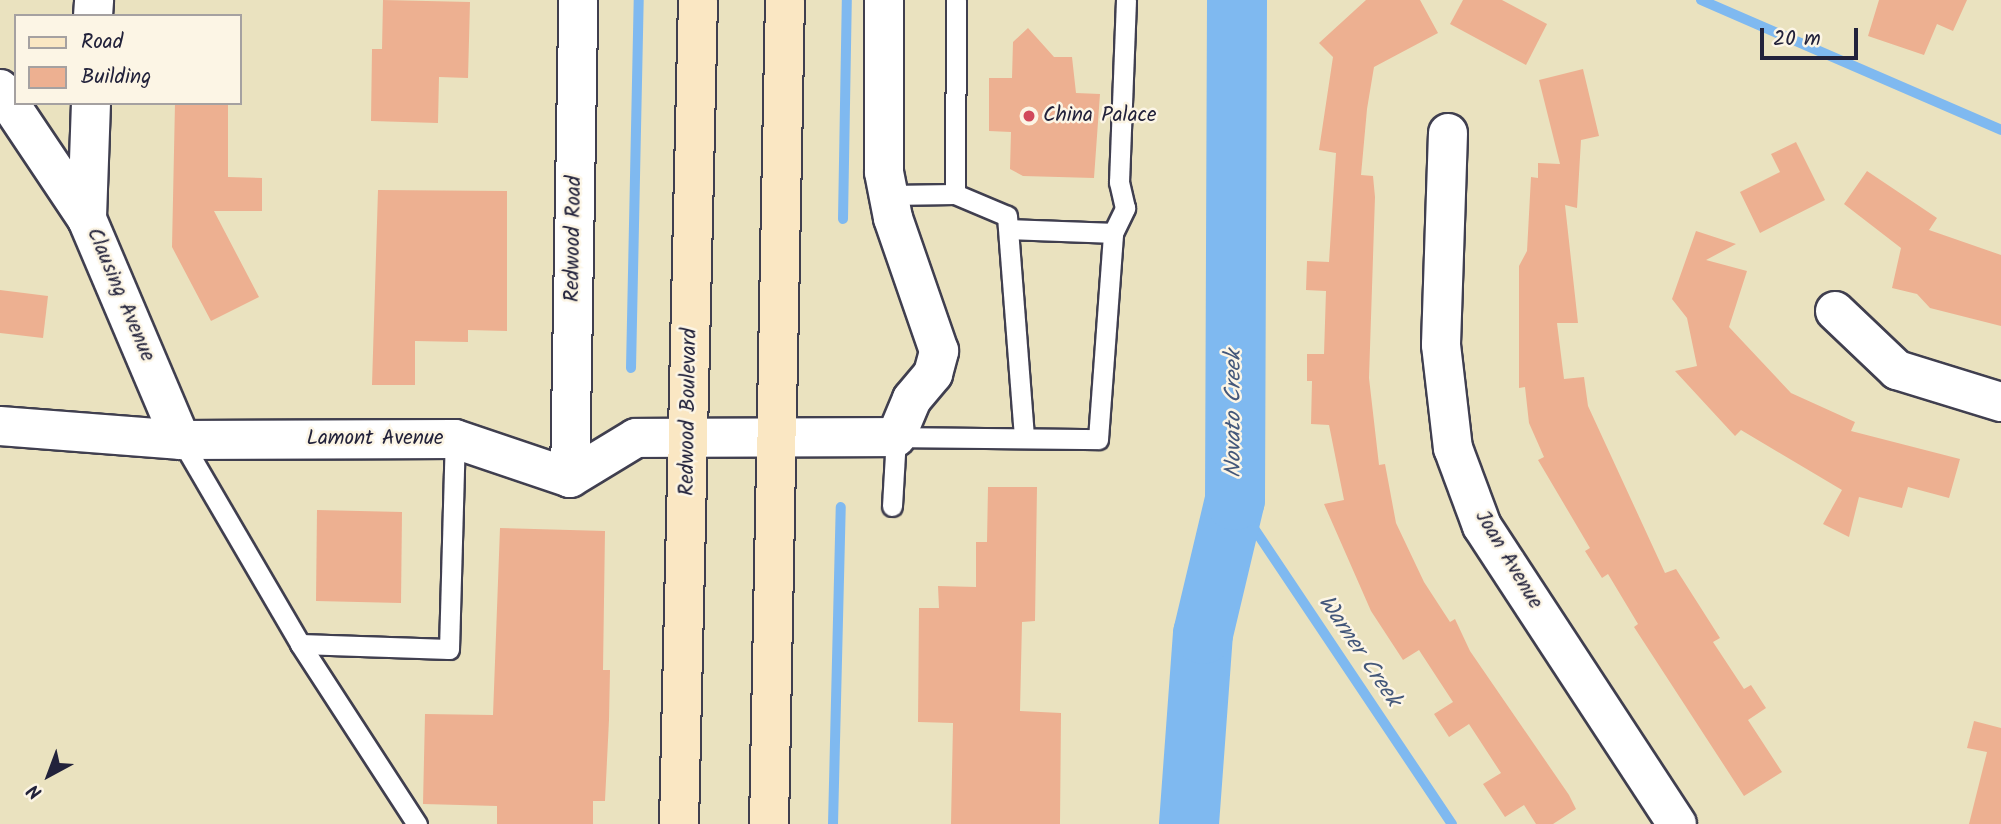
<!DOCTYPE html>
<style>
body{margin:0}
#map{position:relative;width:2001px;height:824px;overflow:hidden;background:#eae2bf;font-family:Kalam,sans-serif}
div>[style]{position:absolute}
.stream>*{height:10px;margin:-5px;padding:0 5px;transform-origin:5px;border-radius:5px;background:#7fb9f0}
.river>*{height:60px;margin:-30px;padding:0 30px;transform-origin:30px;border-radius:30px;background:#7fb9f0}
.building>*{inset:0;background:#edb091}
.roads{filter:drop-shadow(2px 0 #403f4f) drop-shadow(-2px 0 #403f4f) drop-shadow(0 2px #403f4f) drop-shadow(0 -2px #403f4f)}
.lane>*{height:19px;margin:-9.5px;padding:0 9.5px;transform-origin:9.5px;border-radius:9.5px;background:#fff}
.street>*{height:38px;margin:-19px;padding:0 19px;transform-origin:19px;border-radius:19px;background:#fff}
.secondary>*{height:38px;margin:-19px;padding:0 19px;transform-origin:19px;border-radius:19px;background:#fae7c3}
.dots>*{width:19px;height:19px;translate:-50% -50%;box-sizing:border-box;border:4px solid #fcf5e5;border-radius:50%}
span{translate:-50% -50%;white-space:nowrap;text-align:center;line-height:1.15;-webkit-text-stroke:5px #fcf5e5;paint-order:stroke}
.poi-label{font-size:21px;color:#22223b}
.left{translate:0 -50%;text-align:left}
.street-label{font-size:21px;color:#22223b}
.water-label{font-size:23px;color:#43577a;font-style:italic}
.legend{position:absolute;left:14px;top:14px;width:228px;height:91px;box-sizing:border-box;background:#fcf5e5;border:2px solid #a5a1a1;margin:0;padding:9px 12px;list-style:none;font-size:21px;color:#22223b}
.legend li{display:flex;align-items:center;gap:14px;height:35px}
.legend b{width:35px;border:2px solid #a5a1a1}
.north{position:absolute;left:14px;top:740px;width:70px;height:70px;-webkit-text-stroke:5px #fcf5e5;paint-order:stroke;rotate:221deg;font-size:19px;font-weight:700;line-height:28px;text-align:center;color:#22223b}
.north::after{content:'';display:block;margin:auto;width:24px;height:32px;background:#22223b;clip-path:polygon(50% 0,100% 100%,50% 72%,0 100%)}
.scale{position:absolute;left:1760px;top:28px;width:98px;height:32px;box-sizing:border-box;border:4px solid #22223b;border-top:0;padding-left:9px;font-size:21px;line-height:24px;white-space:nowrap;color:#22223b;-webkit-text-stroke:5px #fcf5e5;paint-order:stroke}
</style>
<div id="map">
<div class="stream">
<div style="left:1701px;top:0;width:327px;rotate:23.4deg"></div>
<div style="left:843px;top:219px;width:219px;rotate:-89deg"></div>
<div style="left:631px;top:368px;width:368px;rotate:-88.8deg"></div>
<div style="left:1235px;top:500px;width:390px;rotate:56.2deg"></div>
<div style="left:833px;top:824px;width:317px;rotate:-88.6deg"></div>
</div>
<div class="river">
<div style="left:1189px;top:824px;width:191px;rotate:-85.8deg"></div>
<div style="left:1203px;top:634px;width:138px;rotate:-76.6deg"></div>
<div style="left:1235px;top:500px;width:500px;rotate:-89.77deg"></div>
</div>
<div class="building">
<div style="clip-path:polygon(383px 0,470px 2px,468px 78px,439px 77px,438px 123px,371px 121px,372px 49px,382px 49px)"></div>
<div style="clip-path:polygon(1366px 0,1420px 0,1438px 33px,1374px 67px,1367px 109px,1361px 175px,1373px 176px,1375px 197px,1369px 378px,1379px 465px,1385px 464px,1396px 523px,1424px 582px,1450px 622px,1455px 619px,1470px 651px,1569px 795px,1576px 809px,1553px 824px,1536px 824px,1524px 805px,1505px 817px,1483px 784px,1501px 773px,1469px 724px,1449px 737px,1434px 714px,1453px 702px,1419px 650px,1403px 660px,1371px 611px,1324px 504px,1344px 500px,1329px 425px,1311px 424px,1312px 381px,1307px 381px,1307px 354px,1324px 354px,1326px 291px,1306px 290px,1307px 261px,1329px 262px,1336px 153px,1319px 150px,1333px 57px,1319px 43px)"></div>
<div style="clip-path:polygon(1463px 0,1502px 0,1547px 24px,1526px 65px,1450px 24px)"></div>
<div style="clip-path:polygon(1879px 0,1967px 0,1953px 31px,1937px 24px,1924px 55px,1868px 36px)"></div>
<div style="clip-path:polygon(1028px 28px,1054px 57px,1072px 57px,1076px 93px,1100px 94px,1094px 178px,1023px 176px,1010px 169px,1011px 132px,989px 131px,989px 78px,1012px 78px,1013px 42px)"></div>
<div style="clip-path:polygon(1583px 69px,1599px 136px,1581px 140px,1577px 208px,1565px 205px,1578px 323px,1557px 323px,1564px 379px,1584px 377px,1588px 406px,1665px 573px,1676px 569px,1720px 638px,1713px 642px,1744px 689px,1751px 685px,1766px 708px,1748px 720px,1782px 772px,1744px 796px,1634px 627px,1638px 624px,1608px 574px,1602px 578px,1585px 551px,1590px 548px,1538px 460px,1544px 457px,1529px 423px,1525px 387px,1519px 388px,1519px 266px,1527px 251px,1531px 177px,1538px 178px,1538px 163px,1560px 164px,1539px 80px)"></div>
<div style="clip-path:polygon(175px 103px,228px 103px,228px 177px,262px 178px,262px 211px,214px 211px,259px 297px,211px 321px,172px 247px)"></div>
<div style="clip-path:polygon(1796px 142px,1825px 200px,1760px 233px,1740px 192px,1780px 172px,1771px 154px)"></div>
<div style="clip-path:polygon(1867px 171px,1937px 218px,1929px 230px,2001px 255px,2001px 326px,1930px 308px,1917px 294px,1892px 288px,1901px 248px,1844px 204px)"></div>
<div style="clip-path:polygon(378px 190px,507px 191px,507px 331px,468px 330px,468px 342px,415px 341px,415px 385px,372px 385px)"></div>
<div style="clip-path:polygon(1696px 231px,1736px 244px,1706px 260px,1747px 271px,1729px 327px,1791px 393px,1855px 422px,1851px 431px,1960px 459px,1949px 498px,1908px 487px,1902px 508px,1859px 497px,1849px 537px,1823px 524px,1842px 490px,1741px 430px,1735px 436px,1675px 371px,1697px 366px,1687px 318px,1672px 299px)"></div>
<div style="clip-path:polygon(0 290px,48px 296px,43px 338px,0 333px)"></div>
<div style="clip-path:polygon(988px 487px,1037px 487px,1035px 621px,1022px 622px,1020px 711px,1061px 713px,1060px 824px,951px 824px,953px 723px,918px 722px,919px 608px,939px 608px,938px 586px,976px 587px,976px 542px,987px 542px)"></div>
<div style="clip-path:polygon(317px 510px,402px 512px,401px 603px,316px 601px)"></div>
<div style="clip-path:polygon(500px 528px,605px 531px,603px 670px,610px 670px,609px 720px,605px 801px,593px 801px,593px 824px,497px 824px,497px 806px,423px 804px,425px 714px,493px 715px)"></div>
<div style="clip-path:polygon(1974px 721px,2001px 728px,2001px 824px,1969px 824px,1987px 752px,1967px 748px)"></div>
</div>
<div class="roads">
<div class="lane">
<div style="left:955px;top:194px;width:194px;rotate:-89.7deg"></div>
<div style="left:889px;top:195px;width:66px;rotate:-0.9deg"></div>
<div style="left:955px;top:194px;width:56px;rotate:22.9deg"></div>
<div style="left:1007px;top:216px;width:222px;rotate:85.6deg"></div>
<div style="left:1113px;top:233px;width:28px;rotate:-64deg"></div>
<div style="left:1125px;top:208px;width:27px;rotate:-103deg"></div>
<div style="left:1119px;top:182px;width:182px;rotate:-87.8deg"></div>
<div style="left:181px;top:440px;width:236px;rotate:59.7deg"></div>
<div style="left:300px;top:644px;width:215px;rotate:57deg"></div>
<div style="left:892px;top:506px;width:69px;rotate:-86.7deg"></div>
<div style="left:896px;top:437px;width:202px;rotate:0.6deg"></div>
<div style="left:1098px;top:439px;width:207px;rotate:-85.8deg"></div>
<div style="left:1113px;top:233px;width:104px;rotate:-177.8deg"></div>
<div style="left:300px;top:644px;width:149px;rotate:1.9deg"></div>
<div style="left:449px;top:649px;width:210px;rotate:-88.4deg"></div>
</div>
<div class="street">
<div style="left:93px;top:16px;width:16px;rotate:-86deg"></div>
<div style="left:0;top:89px;width:156px;rotate:56.2deg"></div>
<div style="left:91px;top:103px;width:116px;rotate:92deg"></div>
<div style="left:87px;top:219px;width:240px;rotate:67deg"></div>
<div style="left:1448px;top:133px;width:212px;rotate:91.9deg"></div>
<div style="left:1441px;top:345px;width:104px;rotate:83.4deg"></div>
<div style="left:1453px;top:448px;width:83px;rotate:69.6deg"></div>
<div style="left:1482px;top:526px;width:356px;rotate:56.8deg"></div>
<div style="left:1835px;top:311px;width:86px;rotate:43.6deg"></div>
<div style="left:1897px;top:370px;width:109px;rotate:17.1deg"></div>
<div style="left:0;top:426px;width:182px;rotate:4.4deg"></div>
<div style="left:181px;top:440px;width:274px;rotate:-0.2deg"></div>
<div style="left:455px;top:439px;width:121px;rotate:18.7deg"></div>
<div style="left:570px;top:478px;width:77px;rotate:-31.2deg"></div>
<div style="left:636px;top:438px;width:260px;rotate:-0.2deg"></div>
<div style="left:896px;top:437px;width:41px;rotate:-67.2deg"></div>
<div style="left:912px;top:399px;width:33px;rotate:-50deg"></div>
<div style="left:933px;top:374px;width:24px;rotate:-75deg"></div>
<div style="left:939px;top:351px;width:141px;rotate:-109.1deg"></div>
<div style="left:893px;top:218px;width:47px;rotate:-101.1deg"></div>
<div style="left:884px;top:172px;width:172px;rotate:-90deg"></div>
<div style="left:570px;top:478px;width:478px;rotate:-89deg"></div>
</div>
<div class="secondary">
<div style="left:679px;top:824px;width:824px;rotate:-88.68deg"></div>
<div style="left:769px;top:824px;width:824px;rotate:-88.89deg"></div>
</div>
</div>
<div class="dots">
<div style="left:1029px;top:116px;background:#d1495b"></div>
</div>
<div class="poi-label">
<span class="left" style="left:1043px;top:116px">China Palace</span>
</div>
<div class="street-label">
<span style="left:574px;top:239px;rotate:-89deg">Redwood Road</span>
<span style="left:120px;top:295px;rotate:67deg">Clausing Avenue</span>
<span style="left:689px;top:412px;rotate:-89deg">Redwood Boulevard</span>
<span style="left:375px;top:439px">Lamont Avenue</span>
<span style="left:1508px;top:560px;rotate:59deg">Joan Avenue</span>
</div>
<div class="water-label">
<span style="left:1234px;top:414px;rotate:-90deg">Novato Creek</span>
<span style="left:1359px;top:651px;rotate:56deg">Warner Creek</span>
</div>
<ul class="legend">
<li><b style="height:9px;background:#fae7c3"></b>Road</li>
<li><b style="height:19px;background:#edb091"></b>Building</li>
</ul>
<div class="north">N</div>
<div class="scale">20 m</div>
</div>
